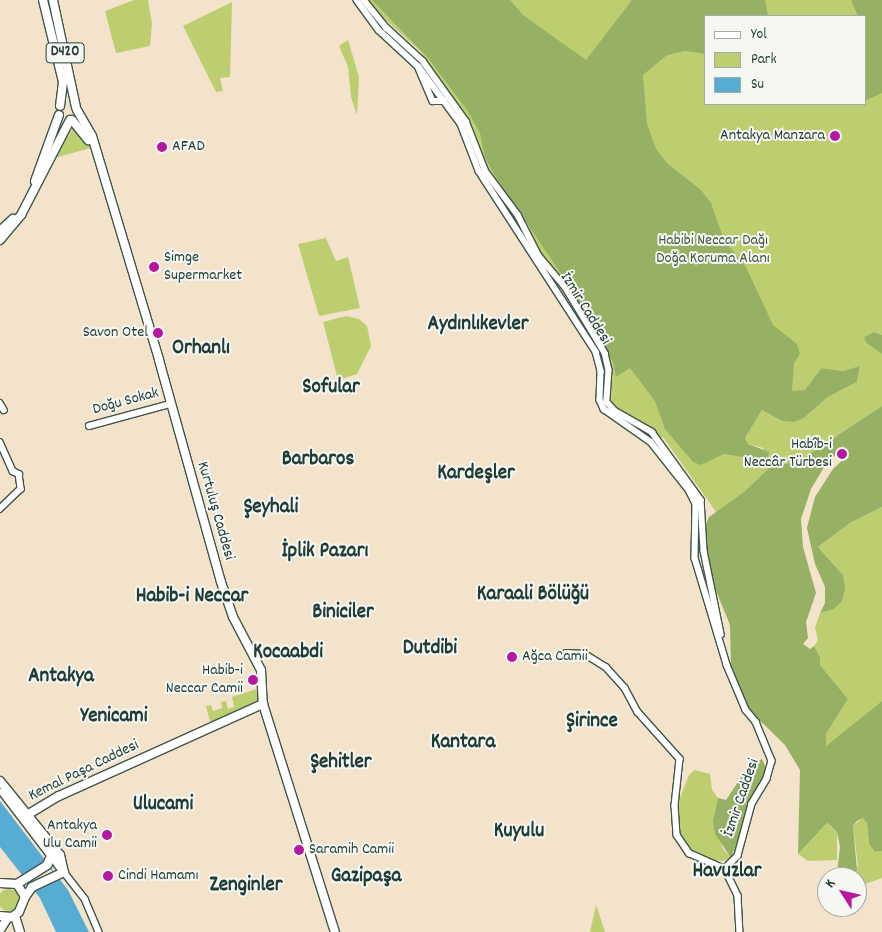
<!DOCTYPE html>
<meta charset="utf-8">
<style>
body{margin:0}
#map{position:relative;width:882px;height:932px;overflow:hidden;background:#f2e3ca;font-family:Dekko,sans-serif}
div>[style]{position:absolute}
.green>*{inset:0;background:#bdce71}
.round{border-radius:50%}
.forest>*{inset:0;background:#96b163}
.water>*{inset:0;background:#56acd2}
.pier>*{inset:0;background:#f2e3ca}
.roads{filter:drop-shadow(1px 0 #3f564a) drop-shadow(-1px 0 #3f564a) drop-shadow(0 1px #3f564a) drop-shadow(0 -1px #3f564a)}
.minor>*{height:5.5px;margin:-2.75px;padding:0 2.75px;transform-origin:2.75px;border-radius:2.75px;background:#fff}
.major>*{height:8px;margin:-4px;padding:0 4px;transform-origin:4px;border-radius:4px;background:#fff}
.dots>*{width:14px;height:14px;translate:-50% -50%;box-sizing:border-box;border:2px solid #f6f6f2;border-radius:50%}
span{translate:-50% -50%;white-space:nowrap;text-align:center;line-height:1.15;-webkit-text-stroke:4px #f6f6f2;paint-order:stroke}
.shield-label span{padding:1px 4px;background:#f6f6f2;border:1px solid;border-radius:4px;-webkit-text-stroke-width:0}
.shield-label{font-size:15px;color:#1f3d34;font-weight:700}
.poi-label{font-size:16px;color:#1f3d34}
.right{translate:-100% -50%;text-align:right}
.left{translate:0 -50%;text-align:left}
.park-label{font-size:16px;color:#3f5a40}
.street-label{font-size:16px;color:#1f3d34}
.district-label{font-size:21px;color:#1f3d34;font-weight:700}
.legend{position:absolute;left:704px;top:15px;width:162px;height:90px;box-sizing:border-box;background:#f6f6f2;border:1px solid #a0aca6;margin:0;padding:6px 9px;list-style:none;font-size:15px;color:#1f3d34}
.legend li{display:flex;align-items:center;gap:10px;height:25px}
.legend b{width:25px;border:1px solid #a0aca6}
.north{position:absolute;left:817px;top:867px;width:50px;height:50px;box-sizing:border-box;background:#f6f6f2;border:1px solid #a0aca6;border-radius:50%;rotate:305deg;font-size:14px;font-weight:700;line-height:20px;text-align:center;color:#1f3d34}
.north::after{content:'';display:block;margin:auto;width:18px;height:22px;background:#b5179e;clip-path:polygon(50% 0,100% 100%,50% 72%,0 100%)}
</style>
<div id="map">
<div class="green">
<div style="clip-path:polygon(134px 0,148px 0,152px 23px,150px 46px,116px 53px,105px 11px)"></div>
<div style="clip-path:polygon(evenodd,364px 0,882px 0,882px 335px,874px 332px,864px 337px,866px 343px,882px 354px,882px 406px,797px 462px,771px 466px,745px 491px,716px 512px,663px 437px,655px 441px,630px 420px,612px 410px,608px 357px,537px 253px,527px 220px,483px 165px,473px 127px,420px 51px,364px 0,706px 16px,866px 16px,866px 104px,706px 104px,706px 16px,364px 0,860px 367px,857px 382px,828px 397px,804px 418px,782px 421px,762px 410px,745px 438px,748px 444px,763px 448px,763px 461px,724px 454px,792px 374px,792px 391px,798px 391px,805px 390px,821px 368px,844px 371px,860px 367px)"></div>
<div style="clip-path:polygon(232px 2px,230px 77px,220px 78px,223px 91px,216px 92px,183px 26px)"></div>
<div style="clip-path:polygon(348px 40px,359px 77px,357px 115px,351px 97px,348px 67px,339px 46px)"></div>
<div style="clip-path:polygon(73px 128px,84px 136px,91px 148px,54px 158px)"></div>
<div style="clip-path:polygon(326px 238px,336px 261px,348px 257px,360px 308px,319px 316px,298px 244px)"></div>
<div style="clip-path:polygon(346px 316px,359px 319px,367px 326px,371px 346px,357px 374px,338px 380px,323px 322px)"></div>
<div style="clip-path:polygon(882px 507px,882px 701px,826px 747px,826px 734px,848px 699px,820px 665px,820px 657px,814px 646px,818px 640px,815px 628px,820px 613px,834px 609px,843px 575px,818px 547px,850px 523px)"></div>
<div style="clip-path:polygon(257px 689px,262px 702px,210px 722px,206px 706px,211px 705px,213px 711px,222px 708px,221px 702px,226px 701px,228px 709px,234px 707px,232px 697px)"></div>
<div style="clip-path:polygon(695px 770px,710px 774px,712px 790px,718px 798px,713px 820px,723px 849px,731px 858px,723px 861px,706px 859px,691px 850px,683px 842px,680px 831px,677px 819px,679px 800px,689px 775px)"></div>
<div style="clip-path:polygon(863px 818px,867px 823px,869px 844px,875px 852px,882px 851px,882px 878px,857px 887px,857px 877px,847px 877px,854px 875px,858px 866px,853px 826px)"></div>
<div style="clip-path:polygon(827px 823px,837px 832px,837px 860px,808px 861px,798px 854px)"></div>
<div class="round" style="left:-2px;top:889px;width:22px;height:22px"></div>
<div style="clip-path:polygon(596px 905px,605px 932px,590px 932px)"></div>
</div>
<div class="forest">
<div style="clip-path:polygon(372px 0,510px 0,523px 15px,586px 60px,632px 0,765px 0,768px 16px,706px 16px,706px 54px,685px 51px,667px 55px,643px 75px,647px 124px,656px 149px,668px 164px,701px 190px,711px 203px,724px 240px,746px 267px,773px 325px,797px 344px,800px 354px,794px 363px,792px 391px,805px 390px,821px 368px,844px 371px,860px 366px,857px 382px,828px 397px,804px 418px,794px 422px,782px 421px,762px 410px,745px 438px,748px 444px,769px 452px,768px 459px,763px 461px,724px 454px,701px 465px,693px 462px,665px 429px,655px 401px,630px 368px,616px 377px,613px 362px,568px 284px,495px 176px,485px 157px,480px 133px,467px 110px,428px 58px)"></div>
<div style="clip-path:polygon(851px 0,882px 0,882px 93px,866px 100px,866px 16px,858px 16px)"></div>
<div style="clip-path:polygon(874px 332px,882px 335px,882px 354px,866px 343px,864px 337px)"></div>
<div style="clip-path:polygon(882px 406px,882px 507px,850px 523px,818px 547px,843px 575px,845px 589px,842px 601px,834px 609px,820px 613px,825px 603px,825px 587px,815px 564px,807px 528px,815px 497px,833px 469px,848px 455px,843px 448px,826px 464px,811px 489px,801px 519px,803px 547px,816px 593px,806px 622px,808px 638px,803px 644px,810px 649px,814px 646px,820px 657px,820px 665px,848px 699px,826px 734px,826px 746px,882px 701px,882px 851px,875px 852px,869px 844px,867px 823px,863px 818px,857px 821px,853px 826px,857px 870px,854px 875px,840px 877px,837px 873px,840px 847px,837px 832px,831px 826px,827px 823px,798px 854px,800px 770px,785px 745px,746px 707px,731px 668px,730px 625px,714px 586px,702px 532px,709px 517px,745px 491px,771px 466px,797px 462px)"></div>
<div style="clip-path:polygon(762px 759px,766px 768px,731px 858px,715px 834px,713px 820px,718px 798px,726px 800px,750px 764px)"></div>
</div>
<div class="water">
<div style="clip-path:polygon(0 801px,68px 890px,89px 932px,56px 932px,40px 898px,0 847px)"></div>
</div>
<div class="pier">
<div style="clip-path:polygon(45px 861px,56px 877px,34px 891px,23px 876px)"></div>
</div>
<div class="roads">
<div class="minor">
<div style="left:357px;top:0;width:37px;rotate:54deg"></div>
<div style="left:379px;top:30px;width:54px;rotate:42.8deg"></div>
<div style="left:419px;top:67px;width:71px;rotate:53.6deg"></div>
<div style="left:461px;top:124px;width:50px;rotate:69deg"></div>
<div style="left:479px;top:171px;width:216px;rotate:57.1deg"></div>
<div style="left:596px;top:352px;width:20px;rotate:75deg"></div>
<div style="left:601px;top:371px;width:29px;rotate:92deg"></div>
<div style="left:600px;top:400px;width:10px;rotate:66deg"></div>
<div style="left:604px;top:409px;width:57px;rotate:35.1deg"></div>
<div style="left:651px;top:442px;width:61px;rotate:51.6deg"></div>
<div style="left:689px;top:490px;width:16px;rotate:63deg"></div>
<div style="left:696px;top:504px;width:54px;rotate:91.1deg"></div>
<div style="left:695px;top:558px;width:112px;rotate:73.3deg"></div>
<div style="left:727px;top:665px;width:49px;rotate:67.1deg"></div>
<div style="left:746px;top:710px;width:16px;rotate:50deg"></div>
<div style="left:756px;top:722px;width:42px;rotate:67.7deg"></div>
<div style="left:772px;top:761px;width:19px;rotate:106deg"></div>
<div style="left:767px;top:779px;width:29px;rotate:121deg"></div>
<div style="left:752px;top:804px;width:54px;rotate:105.1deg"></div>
<div style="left:738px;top:856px;width:18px;rotate:135deg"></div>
<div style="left:364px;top:0;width:36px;rotate:51deg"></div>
<div style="left:387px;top:28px;width:49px;rotate:42.5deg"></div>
<div style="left:423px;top:61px;width:74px;rotate:54.4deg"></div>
<div style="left:466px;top:121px;width:55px;rotate:68.6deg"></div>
<div style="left:486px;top:172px;width:54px;rotate:53.3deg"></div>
<div style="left:518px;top:215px;width:46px;rotate:62.9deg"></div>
<div style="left:539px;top:256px;width:42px;rotate:49.8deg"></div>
<div style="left:566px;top:288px;width:76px;rotate:59deg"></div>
<div style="left:605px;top:353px;width:17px;rotate:77deg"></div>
<div style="left:609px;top:370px;width:32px;rotate:94deg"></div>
<div style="left:607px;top:402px;width:12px;rotate:48deg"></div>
<div style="left:615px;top:411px;width:43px;rotate:29.6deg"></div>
<div style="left:652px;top:432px;width:84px;rotate:54.2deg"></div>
<div style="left:701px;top:500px;width:51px;rotate:86.6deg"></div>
<div style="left:704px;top:551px;width:85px;rotate:78.4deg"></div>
<div style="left:418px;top:66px;width:38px;rotate:67deg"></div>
<div style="left:433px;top:101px;width:11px"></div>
<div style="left:0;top:403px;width:8px;rotate:60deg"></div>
<div style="left:89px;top:426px;width:84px;rotate:-15.2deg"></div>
<div style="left:0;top:442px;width:32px;rotate:66deg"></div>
<div style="left:13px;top:471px;width:7px;rotate:27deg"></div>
<div style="left:19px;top:474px;width:15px;rotate:82deg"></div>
<div style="left:21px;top:489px;width:29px;rotate:136deg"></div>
<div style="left:566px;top:653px;width:19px;rotate:3deg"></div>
<div style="left:585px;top:654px;width:25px;rotate:32deg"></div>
<div style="left:606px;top:667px;width:28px;rotate:48deg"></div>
<div style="left:625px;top:688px;width:27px;rotate:62deg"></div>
<div style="left:638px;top:712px;width:63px;rotate:48.2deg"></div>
<div style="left:680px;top:759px;width:47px;rotate:96.1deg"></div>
<div style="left:675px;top:806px;width:29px;rotate:86deg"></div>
<div style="left:677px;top:835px;width:22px;rotate:56deg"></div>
<div style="left:689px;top:853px;width:39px;rotate:24deg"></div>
<div style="left:725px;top:869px;width:30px;rotate:64deg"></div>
<div style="left:738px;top:896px;width:36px;rotate:87deg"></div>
<div style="left:64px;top:872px;width:34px;rotate:52deg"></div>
<div style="left:85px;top:899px;width:36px;rotate:67deg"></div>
</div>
<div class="major">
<div style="left:43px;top:0;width:84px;rotate:76.3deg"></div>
<div style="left:63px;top:82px;width:24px;rotate:97deg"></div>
<div style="left:53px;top:0;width:109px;rotate:77.9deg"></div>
<div style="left:77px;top:110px;width:30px;rotate:60deg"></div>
<div style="left:92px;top:136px;width:234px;rotate:73.3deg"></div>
<div style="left:159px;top:360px;width:230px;rotate:74.4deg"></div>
<div style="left:221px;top:582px;width:37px;rotate:71deg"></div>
<div style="left:233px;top:617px;width:60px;rotate:62.2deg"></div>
<div style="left:261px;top:670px;width:34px;rotate:87deg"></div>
<div style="left:263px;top:704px;width:239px;rotate:72.5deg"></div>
<div style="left:72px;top:120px;width:26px;rotate:51deg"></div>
<div style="left:35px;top:181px;width:70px;rotate:-70deg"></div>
<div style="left:0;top:231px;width:18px;rotate:-43deg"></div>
<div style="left:0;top:240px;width:33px;rotate:-50deg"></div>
<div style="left:21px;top:215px;width:107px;rotate:-62.7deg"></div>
<div style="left:0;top:781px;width:95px;rotate:51deg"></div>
<div style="left:60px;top:855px;width:17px;rotate:77deg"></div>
<div style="left:3px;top:792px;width:101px;rotate:52.7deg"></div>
<div style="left:27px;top:815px;width:37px;rotate:-31deg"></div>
<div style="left:59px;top:796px;width:224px;rotate:-24.3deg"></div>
<div style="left:0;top:883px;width:17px;rotate:3deg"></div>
<div style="left:17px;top:884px;width:15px;rotate:58deg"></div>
<div style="left:25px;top:897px;width:16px;rotate:112deg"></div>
<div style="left:19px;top:912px;width:9px;rotate:144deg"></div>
<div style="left:12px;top:917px;width:12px;rotate:-175deg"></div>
<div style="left:17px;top:884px;width:36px;rotate:-32deg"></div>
<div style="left:47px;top:865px;width:10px;rotate:-66deg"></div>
<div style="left:25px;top:897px;width:12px;rotate:-55deg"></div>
<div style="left:32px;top:887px;width:35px;rotate:-25deg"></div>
<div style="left:15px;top:916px;width:17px;rotate:73deg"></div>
<div style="left:0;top:930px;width:15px;rotate:-58deg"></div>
</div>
</div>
<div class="dots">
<div style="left:835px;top:136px;background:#b5179e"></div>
<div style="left:162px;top:147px;background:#b5179e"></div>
<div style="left:154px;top:267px;background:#b5179e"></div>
<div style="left:158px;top:333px;background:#b5179e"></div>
<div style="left:842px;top:454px;background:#b5179e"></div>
<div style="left:512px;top:657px;background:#b5179e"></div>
<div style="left:253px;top:680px;background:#b5179e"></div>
<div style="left:107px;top:835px;background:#b5179e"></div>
<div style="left:299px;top:850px;background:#b5179e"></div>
<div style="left:108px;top:876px;background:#b5179e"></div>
</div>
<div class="shield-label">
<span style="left:65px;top:53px">D420</span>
</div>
<div class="poi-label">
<span class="right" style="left:825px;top:136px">Antakya Manzara</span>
<span class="left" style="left:172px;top:147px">AFAD</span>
<span class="left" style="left:164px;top:267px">Simge<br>Supermarket</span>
<span class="right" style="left:148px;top:333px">Savon Otel</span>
<span class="right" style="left:832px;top:454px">Habîb-i<br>Neccâr Türbesi</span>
<span class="left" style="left:522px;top:657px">Ağca Camii</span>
<span class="right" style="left:243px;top:680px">Habib-i<br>Neccar Camii</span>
<span class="right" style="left:97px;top:835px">Antakya<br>Ulu Camii</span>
<span class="left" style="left:309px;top:850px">Saramih Camii</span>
<span class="left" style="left:118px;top:876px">Cindi Hamamı</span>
</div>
<div class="park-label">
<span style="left:713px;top:250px">Habibi Neccar Dağı<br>Doğa Koruma Alanı</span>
</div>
<div class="street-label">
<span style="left:585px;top:309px;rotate:58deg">İzmir Caddesi</span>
<span style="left:126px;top:402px;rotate:-15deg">Doğu Sokak</span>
<span style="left:215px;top:511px;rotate:74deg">Kurtuluş Caddesi</span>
<span style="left:84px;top:771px;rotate:-26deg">Kemal Paşa Caddesi</span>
<span style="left:742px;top:798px;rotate:-71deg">İzmir Caddesi</span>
</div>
<div class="district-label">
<span style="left:478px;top:325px">Aydınlıkevler</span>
<span style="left:201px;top:349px">Orhanlı</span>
<span style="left:331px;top:388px">Sofular</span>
<span style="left:318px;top:460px">Barbaros</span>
<span style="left:476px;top:474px">Kardeşler</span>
<span style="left:271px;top:508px">Şeyhali</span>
<span style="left:325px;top:552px">İplik Pazarı</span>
<span style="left:533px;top:595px">Karaali Bölüğü</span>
<span style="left:192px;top:597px">Habib-i Neccar</span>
<span style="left:343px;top:613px">Biniciler</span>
<span style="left:430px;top:649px">Dutdibi</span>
<span style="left:288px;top:653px">Kocaabdi</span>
<span style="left:61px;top:677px">Antakya</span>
<span style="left:114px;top:717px">Yenicami</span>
<span style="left:592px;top:722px">Şirince</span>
<span style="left:463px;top:743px">Kantara</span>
<span style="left:341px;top:763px">Şehitler</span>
<span style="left:163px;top:805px">Ulucami</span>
<span style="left:519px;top:832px">Kuyulu</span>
<span style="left:727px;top:872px">Havuzlar</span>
<span style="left:366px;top:877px">Gazipaşa</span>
<span style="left:246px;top:886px">Zenginler</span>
</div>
<ul class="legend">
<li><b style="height:6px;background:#fff"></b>Yol</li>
<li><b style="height:14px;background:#bdce71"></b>Park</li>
<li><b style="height:14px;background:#56acd2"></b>Su</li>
</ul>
<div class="north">K</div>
</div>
